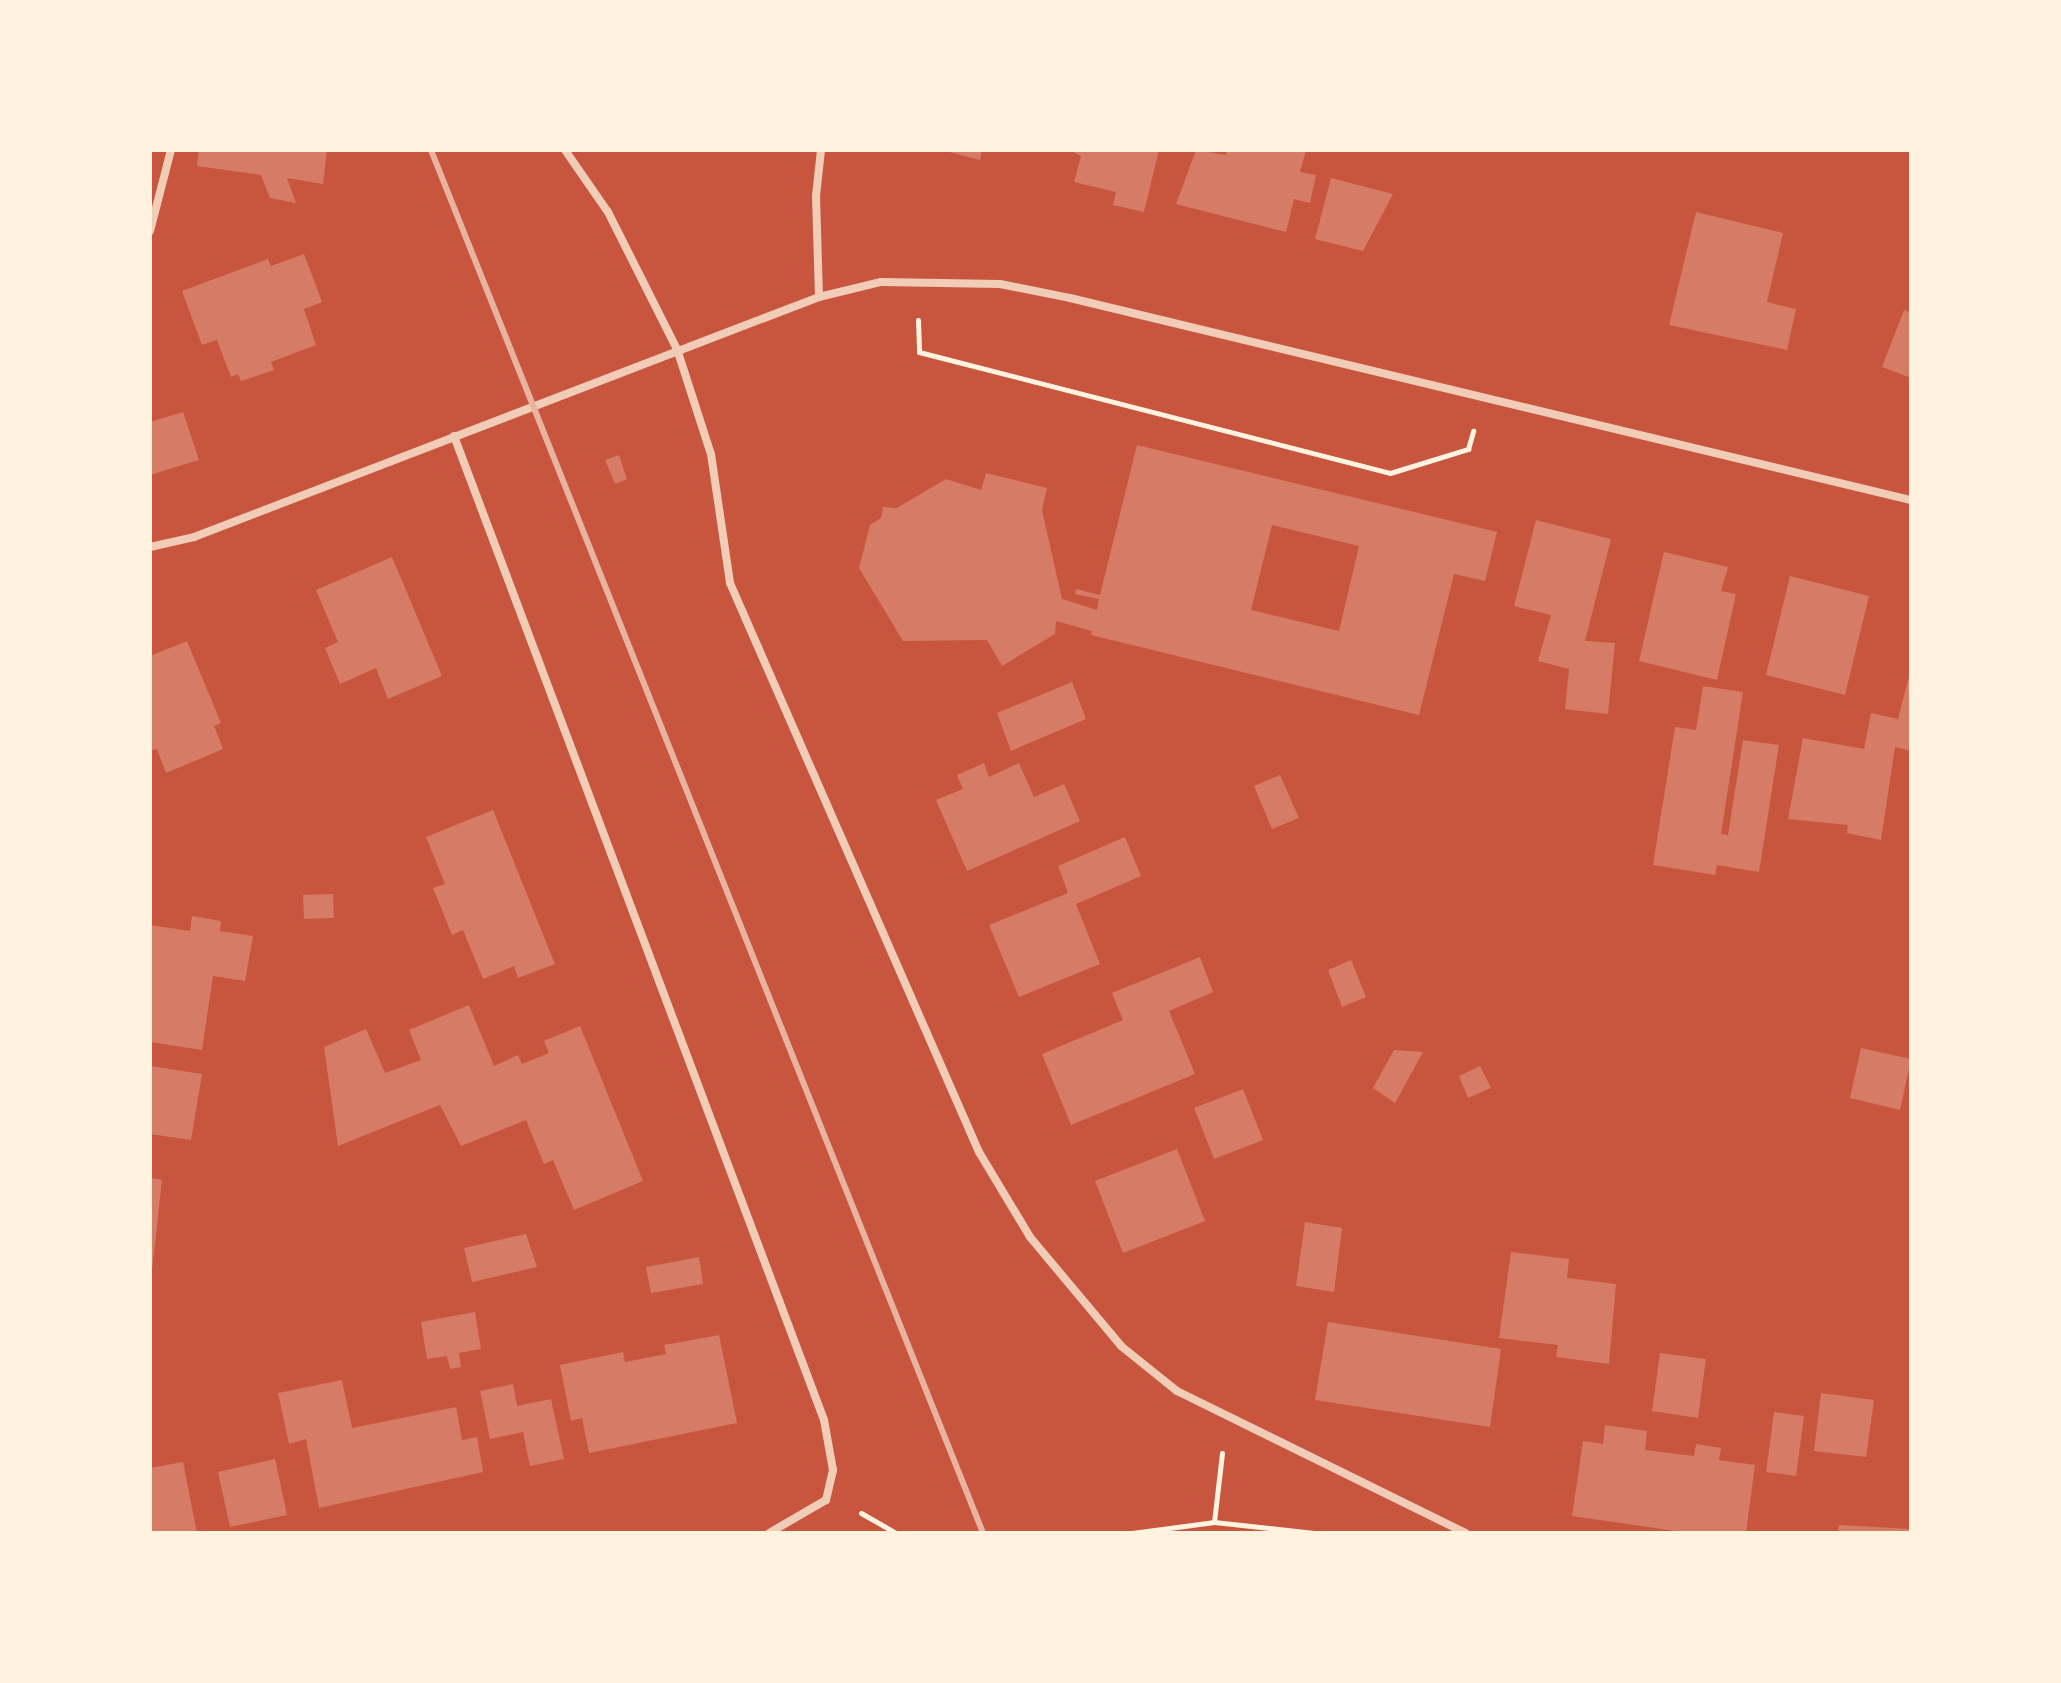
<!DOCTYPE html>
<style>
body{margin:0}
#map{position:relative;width:2061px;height:1683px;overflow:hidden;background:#c8553d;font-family:"Crimson Pro",serif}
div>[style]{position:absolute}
.building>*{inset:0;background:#d67c66}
.path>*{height:5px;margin:-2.5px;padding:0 2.5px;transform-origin:2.5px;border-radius:2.5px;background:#fff3e0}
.minor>*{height:8px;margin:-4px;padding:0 4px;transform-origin:4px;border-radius:4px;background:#f1ccb7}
.rail>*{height:6px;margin:-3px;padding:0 3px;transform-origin:3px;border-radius:3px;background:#e9b49f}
span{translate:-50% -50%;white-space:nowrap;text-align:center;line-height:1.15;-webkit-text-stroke:6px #fff3e0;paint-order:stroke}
.frame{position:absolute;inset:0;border:152px solid #fff3e0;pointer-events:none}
</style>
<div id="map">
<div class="building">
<div style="clip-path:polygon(199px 150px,327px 150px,323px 184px,287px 178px,296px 203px,270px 198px,261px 175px,197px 166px)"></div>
<div style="clip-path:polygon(942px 150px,982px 150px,980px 160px)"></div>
<div style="clip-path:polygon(1070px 150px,1159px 150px,1144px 212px,1113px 205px,1116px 192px,1074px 182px,1081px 156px)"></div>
<div style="clip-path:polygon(1196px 150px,1226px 155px,1227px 150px,1306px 150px,1300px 172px,1316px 175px,1310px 203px,1294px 199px,1286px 232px,1176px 204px)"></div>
<div style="clip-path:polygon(1331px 178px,1393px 194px,1363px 251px,1315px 239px)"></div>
<div style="clip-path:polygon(1696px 212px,1783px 233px,1767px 302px,1796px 309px,1787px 350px,1669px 325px)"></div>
<div style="clip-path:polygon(304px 254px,322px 302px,304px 309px,316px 345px,271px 362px,274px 370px,241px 381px,238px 374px,231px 377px,217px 340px,202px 345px,182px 291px,268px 259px,271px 266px)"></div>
<div style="clip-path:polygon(1904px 310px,1911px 313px,1911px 378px,1882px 367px)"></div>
<div style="clip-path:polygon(183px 412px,199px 460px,150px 475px,150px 422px)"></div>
<div style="clip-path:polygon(evenodd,1137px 445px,1497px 532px,1485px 581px,1454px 574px,1419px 715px,1091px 635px,1092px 631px,1056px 621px,1055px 634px,1002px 666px,987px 640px,903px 641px,859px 568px,870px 525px,881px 518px,883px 507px,897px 508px,946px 479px,981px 490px,986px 473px,1047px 488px,1042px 510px,1062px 599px,1097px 610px,1099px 599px,1075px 594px,1076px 589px,1100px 595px,1137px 445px,1272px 525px,1359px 546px,1339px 631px,1251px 610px,1272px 525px)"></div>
<div style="clip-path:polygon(619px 455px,627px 479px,615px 484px,605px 460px)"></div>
<div style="clip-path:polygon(1536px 520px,1611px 539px,1585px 641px,1615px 643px,1608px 714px,1565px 709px,1569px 669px,1538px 661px,1551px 615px,1514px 606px)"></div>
<div style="clip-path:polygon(1664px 552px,1728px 567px,1721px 591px,1736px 594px,1717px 680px,1639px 661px)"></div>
<div style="clip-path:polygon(392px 557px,442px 676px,388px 699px,376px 668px,340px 684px,325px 648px,338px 642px,316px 590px)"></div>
<div style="clip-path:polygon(1790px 576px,1869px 596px,1845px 695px,1766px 675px)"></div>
<div style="clip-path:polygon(187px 641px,221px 723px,214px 726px,223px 749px,166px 773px,157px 749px,150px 751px,150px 656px)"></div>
<div style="clip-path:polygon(1911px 668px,1911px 751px,1895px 747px,1881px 840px,1847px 833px,1848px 825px,1788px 819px,1803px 738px,1864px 749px,1871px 713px,1898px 719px)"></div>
<div style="clip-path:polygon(1072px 682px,1086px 719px,1011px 751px,997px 713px)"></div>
<div style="clip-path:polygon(1703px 686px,1743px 692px,1721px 834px,1728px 835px,1743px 740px,1779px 745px,1759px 872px,1717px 865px,1715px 875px,1653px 865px,1675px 727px,1696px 730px)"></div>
<div style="clip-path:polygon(984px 763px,989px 777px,1019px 763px,1034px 797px,1064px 784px,1080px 821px,967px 871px,936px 800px,963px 789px,957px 775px)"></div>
<div style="clip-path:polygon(1280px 775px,1299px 818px,1272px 829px,1254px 786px)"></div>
<div style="clip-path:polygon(493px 810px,555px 964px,518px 978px,514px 966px,483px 979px,463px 930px,452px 935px,433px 888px,445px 884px,426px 837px)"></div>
<div style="clip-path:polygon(1125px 837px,1141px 876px,1076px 904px,1100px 964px,1019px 997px,989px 925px,1068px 893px,1058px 866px)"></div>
<div style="clip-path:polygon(333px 894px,334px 918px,304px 919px,303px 895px)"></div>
<div style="clip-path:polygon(192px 916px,221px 921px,220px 931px,253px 936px,245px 981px,213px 976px,202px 1050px,150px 1042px,150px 925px,190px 931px)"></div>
<div style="clip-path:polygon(1200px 957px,1213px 992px,1169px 1011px,1195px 1074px,1071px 1125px,1042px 1054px,1123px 1020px,1112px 993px)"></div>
<div style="clip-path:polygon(1351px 960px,1366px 997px,1342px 1007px,1328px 970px)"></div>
<div style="clip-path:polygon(469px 1005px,494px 1066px,518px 1055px,522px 1064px,549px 1053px,544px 1041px,580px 1026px,643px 1181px,574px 1210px,553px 1160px,544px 1164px,526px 1120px,461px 1146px,440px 1105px,338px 1146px,324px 1047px,366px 1029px,385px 1073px,421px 1060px,409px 1030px)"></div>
<div style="clip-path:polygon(1861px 1048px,1911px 1059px,1900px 1110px,1850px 1098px)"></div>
<div style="clip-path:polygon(1394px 1050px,1423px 1052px,1395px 1103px,1373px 1088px)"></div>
<div style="clip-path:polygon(150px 1066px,202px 1074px,191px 1140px,150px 1134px)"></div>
<div style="clip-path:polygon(1480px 1066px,1491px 1088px,1468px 1098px,1459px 1076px)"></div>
<div style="clip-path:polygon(1243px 1089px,1263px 1140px,1214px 1159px,1194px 1108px)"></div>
<div style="clip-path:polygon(1177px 1149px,1205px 1221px,1123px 1253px,1095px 1181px)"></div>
<div style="clip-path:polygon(150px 1178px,162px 1180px,152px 1270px,150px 1270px)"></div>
<div style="clip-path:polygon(1305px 1222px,1342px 1228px,1334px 1292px,1296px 1286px)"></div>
<div style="clip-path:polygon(526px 1234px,537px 1267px,472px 1282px,464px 1248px)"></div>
<div style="clip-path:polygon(1511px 1252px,1569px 1259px,1567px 1278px,1616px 1284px,1609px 1364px,1556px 1357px,1558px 1345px,1499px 1338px)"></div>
<div style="clip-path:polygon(699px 1257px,703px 1284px,651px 1293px,646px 1267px)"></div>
<div style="clip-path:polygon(475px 1312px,481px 1349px,459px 1353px,461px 1367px,450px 1369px,447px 1356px,427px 1359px,421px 1322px)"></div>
<div style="clip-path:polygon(1328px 1322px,1501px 1349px,1490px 1427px,1315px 1400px)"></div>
<div style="clip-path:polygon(719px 1335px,737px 1423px,589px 1453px,582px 1418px,571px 1421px,560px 1365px,623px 1352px,625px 1362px,666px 1354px,664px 1345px)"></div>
<div style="clip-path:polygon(1660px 1353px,1706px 1359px,1698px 1418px,1652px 1411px)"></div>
<div style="clip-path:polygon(342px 1380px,352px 1428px,456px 1407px,462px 1440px,477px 1437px,483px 1472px,319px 1508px,306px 1439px,289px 1444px,278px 1393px)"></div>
<div style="clip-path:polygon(513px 1384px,517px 1406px,551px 1399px,564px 1459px,530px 1466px,523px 1432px,490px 1439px,480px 1391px)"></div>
<div style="clip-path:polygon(1821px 1393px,1874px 1400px,1866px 1457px,1814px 1451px)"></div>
<div style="clip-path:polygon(1774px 1412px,1804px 1416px,1796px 1476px,1766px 1472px)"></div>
<div style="clip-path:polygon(1605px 1425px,1647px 1431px,1645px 1450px,1694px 1456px,1696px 1444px,1721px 1448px,1719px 1460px,1755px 1465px,1746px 1533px,1689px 1533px,1572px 1516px,1583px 1441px,1603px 1444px)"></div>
<div style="clip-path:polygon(275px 1459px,287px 1515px,230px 1527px,218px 1472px)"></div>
<div style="clip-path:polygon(183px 1462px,197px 1533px,150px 1533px,150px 1468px)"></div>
<div style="clip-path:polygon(1839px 1525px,1911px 1529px,1911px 1533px,1838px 1533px)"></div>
</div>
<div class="path">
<div style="left:918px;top:320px;width:32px;rotate:88deg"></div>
<div style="left:919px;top:352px;width:486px;rotate:14.4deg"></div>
<div style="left:1390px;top:473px;width:82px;rotate:-17.1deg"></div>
<div style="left:1468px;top:449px;width:19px;rotate:-74deg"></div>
<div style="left:1222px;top:1453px;width:69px;rotate:96.6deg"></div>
<div style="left:1214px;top:1522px;width:103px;rotate:6.2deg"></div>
<div style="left:861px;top:1513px;width:40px;rotate:29.7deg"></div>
<div style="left:1132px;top:1533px;width:83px;rotate:-7.6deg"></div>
</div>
<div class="minor">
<div style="left:565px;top:150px;width:75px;rotate:55.3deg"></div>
<div style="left:608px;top:212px;width:153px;rotate:63.3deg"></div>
<div style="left:677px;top:349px;width:110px;rotate:72.1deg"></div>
<div style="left:711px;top:454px;width:130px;rotate:81.6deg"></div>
<div style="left:730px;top:583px;width:621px;rotate:66.37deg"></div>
<div style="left:979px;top:1152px;width:99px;rotate:59deg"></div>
<div style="left:1030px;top:1237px;width:142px;rotate:50.1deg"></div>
<div style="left:1121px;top:1346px;width:72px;rotate:38.8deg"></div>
<div style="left:1177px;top:1391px;width:322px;rotate:26.2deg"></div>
<div style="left:150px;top:231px;width:84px;rotate:-75.5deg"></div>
<div style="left:819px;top:297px;width:101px;rotate:-91.7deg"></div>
<div style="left:816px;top:196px;width:46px;rotate:-83.8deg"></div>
<div style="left:454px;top:436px;width:1051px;rotate:69.39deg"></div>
<div style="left:824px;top:1420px;width:51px;rotate:79.8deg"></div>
<div style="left:833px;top:1470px;width:31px;rotate:103deg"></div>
<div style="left:826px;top:1500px;width:66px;rotate:149.9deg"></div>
<div style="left:150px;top:547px;width:45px;rotate:-12.8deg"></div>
<div style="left:194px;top:537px;width:669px;rotate:-21.01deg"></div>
<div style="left:819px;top:297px;width:64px;rotate:-13.6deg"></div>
<div style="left:881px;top:282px;width:119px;rotate:1deg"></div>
<div style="left:1000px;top:284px;width:71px;rotate:11.3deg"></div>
<div style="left:1070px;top:298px;width:865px;rotate:13.51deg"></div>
</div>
<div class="rail">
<div style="left:431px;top:150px;width:1489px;rotate:68.24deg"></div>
</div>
<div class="frame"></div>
</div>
